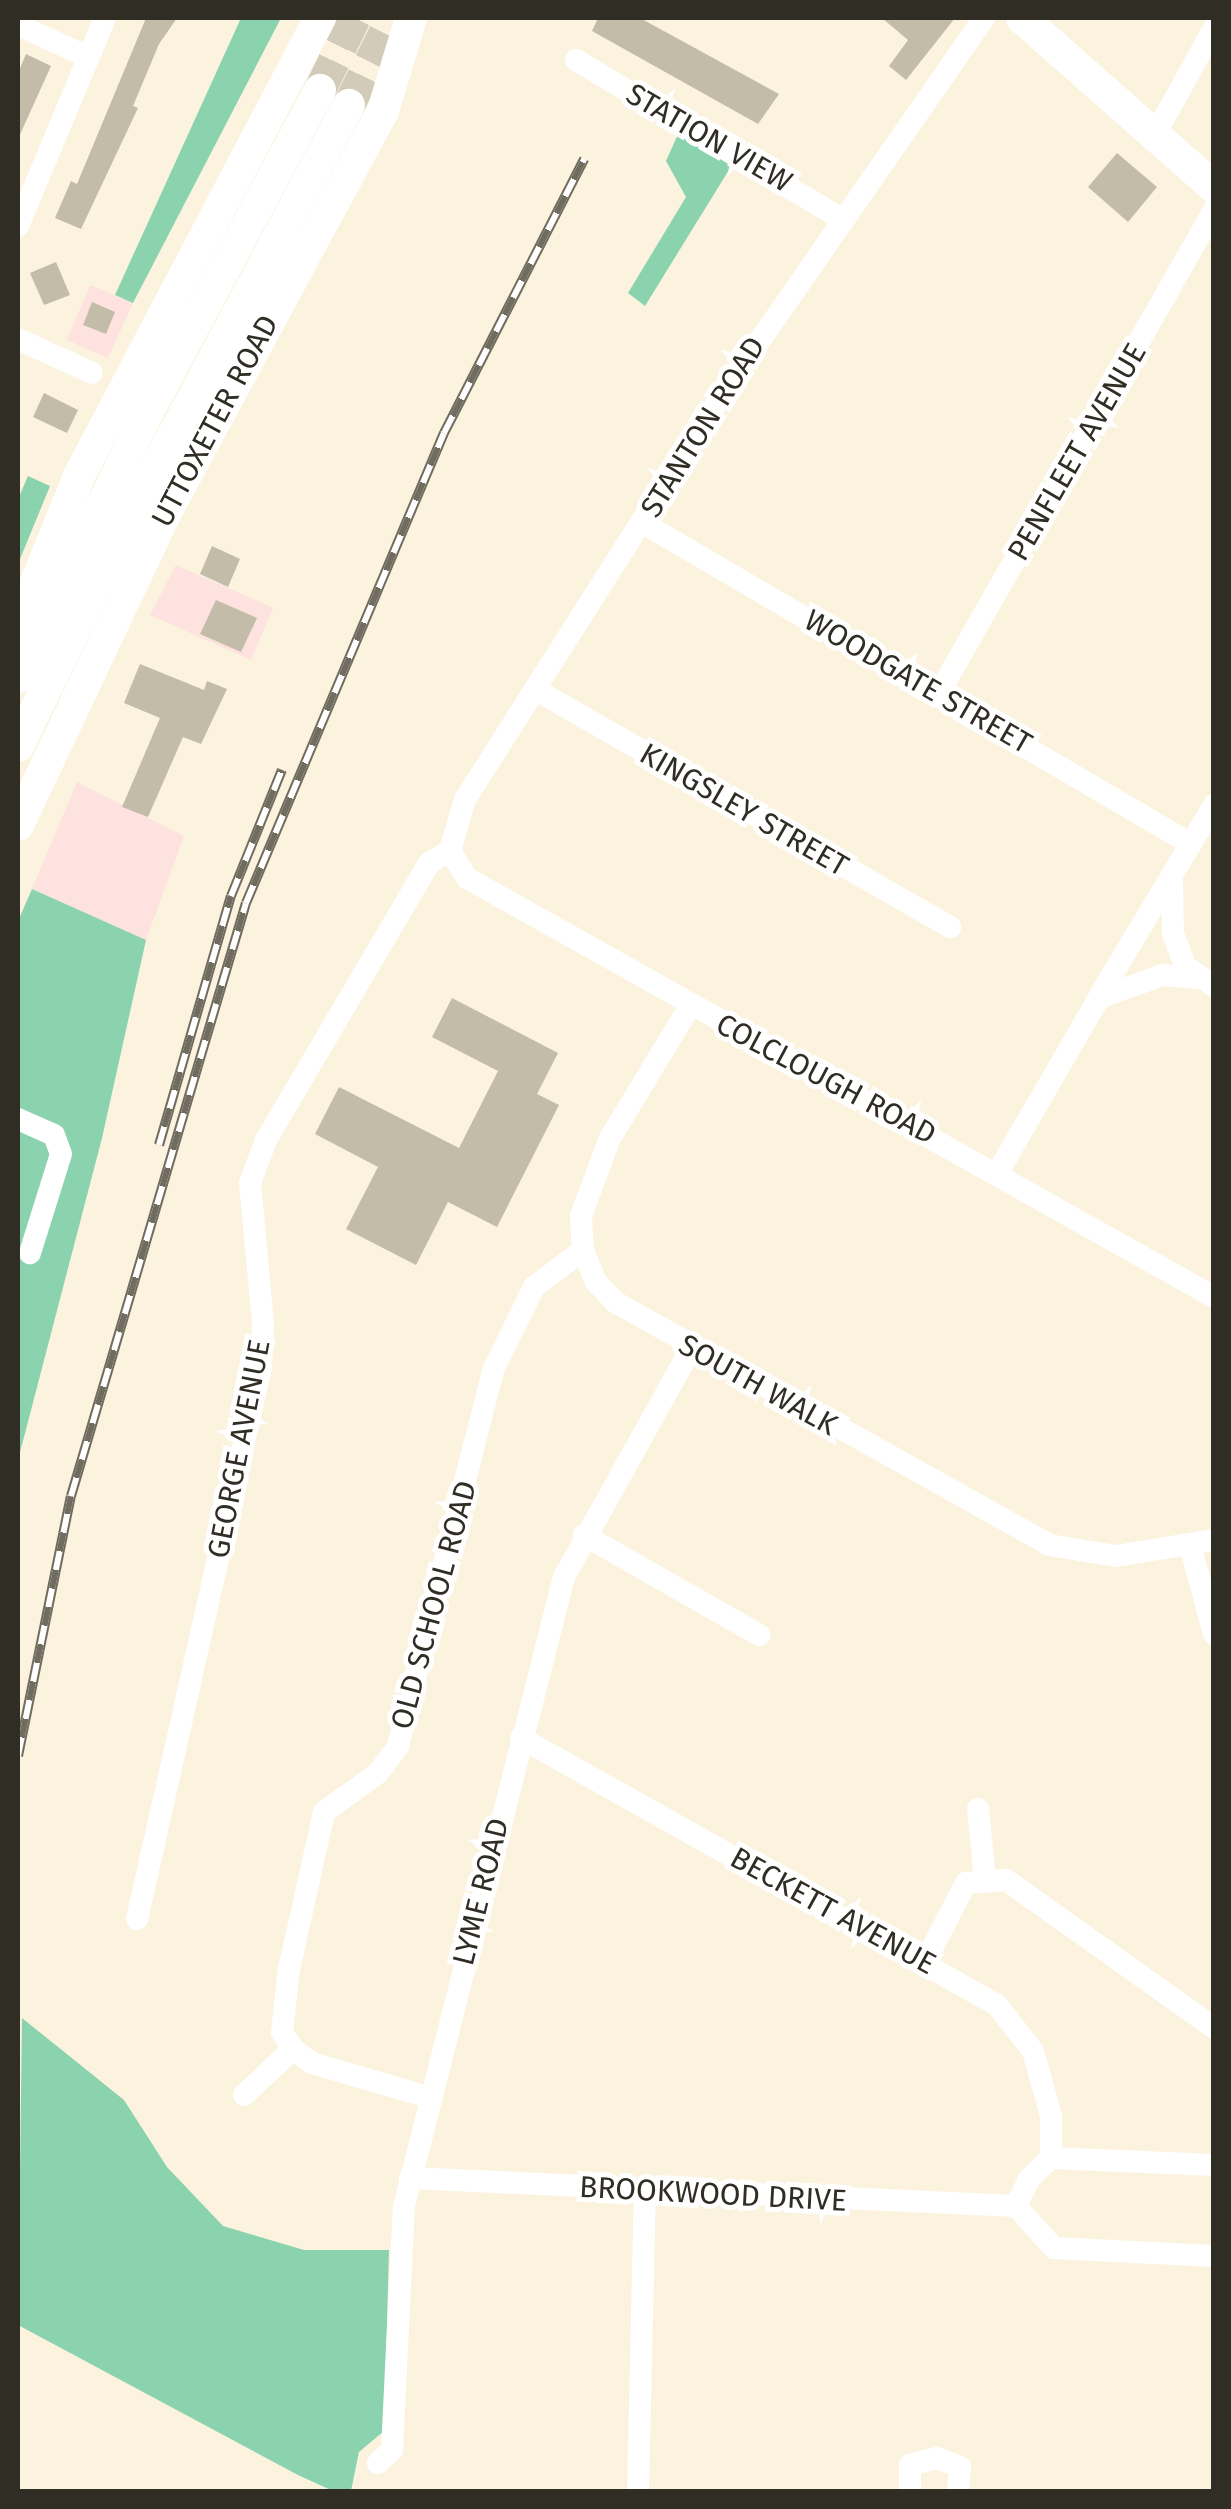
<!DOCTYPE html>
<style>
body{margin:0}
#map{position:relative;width:1231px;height:2509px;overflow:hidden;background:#fbf3de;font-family:"Fira Sans",sans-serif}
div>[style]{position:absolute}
.industrial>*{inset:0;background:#fde2df}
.green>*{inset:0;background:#8bd3af}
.building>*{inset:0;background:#c3bca8}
.highway-tunnel>*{height:32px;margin-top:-16px;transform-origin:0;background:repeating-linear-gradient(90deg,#d2cbb9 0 32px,transparent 0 48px)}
.minor>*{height:22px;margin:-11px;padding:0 11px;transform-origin:11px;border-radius:11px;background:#fff}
.highway>*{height:32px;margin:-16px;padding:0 16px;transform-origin:16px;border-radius:16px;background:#fff}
.rail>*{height:10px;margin-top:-5px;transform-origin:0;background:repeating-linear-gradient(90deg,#fff 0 19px,#716c60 0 38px);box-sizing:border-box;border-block:2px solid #716c60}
span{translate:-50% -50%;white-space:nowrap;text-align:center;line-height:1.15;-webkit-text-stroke:10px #fff;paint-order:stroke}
.street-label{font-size:30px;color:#302d25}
.frame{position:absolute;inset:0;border:20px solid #302d25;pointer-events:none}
</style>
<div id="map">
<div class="industrial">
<div style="clip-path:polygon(90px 285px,133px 303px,108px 358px,67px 340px)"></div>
<div style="clip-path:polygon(176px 565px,273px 608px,251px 660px,150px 615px)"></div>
<div style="clip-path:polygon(77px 782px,184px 836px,146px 940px,32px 889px)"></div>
</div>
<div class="green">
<div style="clip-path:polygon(241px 18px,281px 18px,133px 303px,115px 295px)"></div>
<div style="clip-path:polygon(679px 132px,732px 165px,645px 306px,628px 293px,686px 197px,666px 161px)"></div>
<div style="clip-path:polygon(28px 476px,50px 486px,18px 564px,18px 499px)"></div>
<div style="clip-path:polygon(32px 889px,146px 940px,102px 1138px,18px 1460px,18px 921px)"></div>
<div style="clip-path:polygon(22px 2018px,124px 2100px,167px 2167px,223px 2226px,304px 2250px,389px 2250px,384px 2431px,359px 2452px,351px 2491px,333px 2491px,298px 2475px,18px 2325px)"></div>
</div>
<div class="building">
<div style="clip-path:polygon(146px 18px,177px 18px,159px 44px,133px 106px,138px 108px,81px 229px,55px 218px,71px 181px,77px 184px)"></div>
<div style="clip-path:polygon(598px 18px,640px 18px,779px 94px,758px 124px,592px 31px)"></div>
<div style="clip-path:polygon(882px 18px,955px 18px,906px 80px,889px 66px,908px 40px)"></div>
<div style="clip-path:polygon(26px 54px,51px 66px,18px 139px,18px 73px)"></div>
<div style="clip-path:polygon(1117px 153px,1157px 187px,1128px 222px,1088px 187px)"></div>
<div style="clip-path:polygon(56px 262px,70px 295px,44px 305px,30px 273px)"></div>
<div style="clip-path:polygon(92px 302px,115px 312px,106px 334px,83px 325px)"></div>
<div style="clip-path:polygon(44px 393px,78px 410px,67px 433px,33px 417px)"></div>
<div style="clip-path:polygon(212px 546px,240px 559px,228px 587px,200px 574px)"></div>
<div style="clip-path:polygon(216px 600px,257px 618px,241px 652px,200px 634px)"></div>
<div style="clip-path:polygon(140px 664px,204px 690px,207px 681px,227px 689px,201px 744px,183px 737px,148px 817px,122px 807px,160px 718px,124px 703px)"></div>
<div style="clip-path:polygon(452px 998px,558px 1053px,537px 1094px,559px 1105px,497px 1227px,448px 1202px,416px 1265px,346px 1229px,378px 1167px,315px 1134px,339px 1087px,459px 1148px,498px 1071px,432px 1037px)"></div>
</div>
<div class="highway-tunnel">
<div style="left:320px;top:90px;width:80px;rotate:-64.1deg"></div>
<div style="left:349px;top:105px;width:97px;rotate:-63.7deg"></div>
</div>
<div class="minor">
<div style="left:984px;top:18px;width:457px;rotate:124.8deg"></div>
<div style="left:723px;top:393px;width:481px;rotate:122.4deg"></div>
<div style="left:465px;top:799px;width:54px;rotate:106.1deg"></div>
<div style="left:450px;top:851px;width:32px;rotate:58deg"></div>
<div style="left:467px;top:878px;width:856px;rotate:29.29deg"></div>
<div style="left:18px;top:25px;width:77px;rotate:24.6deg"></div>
<div style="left:576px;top:60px;width:308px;rotate:30.9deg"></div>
<div style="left:1156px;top:133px;width:120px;rotate:-61.1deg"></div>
<div style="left:18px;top:226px;width:225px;rotate:-67.3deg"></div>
<div style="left:18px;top:339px;width:81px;rotate:24.7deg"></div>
<div style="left:643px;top:523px;width:635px;rotate:30.36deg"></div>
<div style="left:538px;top:691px;width:475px;rotate:29.8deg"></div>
<div style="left:939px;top:693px;width:556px;rotate:-60.34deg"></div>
<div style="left:1172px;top:880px;width:54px;rotate:88.9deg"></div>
<div style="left:1173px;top:934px;width:34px;rotate:69deg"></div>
<div style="left:1185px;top:966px;width:35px;rotate:35deg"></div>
<div style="left:1100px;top:995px;width:222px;rotate:-59deg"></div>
<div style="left:690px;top:1006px;width:154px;rotate:121.2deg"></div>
<div style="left:610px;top:1138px;width:82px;rotate:110.6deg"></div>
<div style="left:581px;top:1215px;width:35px;rotate:87deg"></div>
<div style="left:583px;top:1250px;width:35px;rotate:68deg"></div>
<div style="left:596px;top:1282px;width:28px;rotate:46deg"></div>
<div style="left:615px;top:1302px;width:497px;rotate:29.2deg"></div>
<div style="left:1049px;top:1545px;width:68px;rotate:9.3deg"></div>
<div style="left:1116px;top:1556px;width:99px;rotate:-9.3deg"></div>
<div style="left:18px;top:1119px;width:39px;rotate:24deg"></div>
<div style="left:54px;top:1135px;width:20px;rotate:70deg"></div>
<div style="left:61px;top:1154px;width:104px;rotate:107.4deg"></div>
<div style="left:998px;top:1172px;width:201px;rotate:-59.9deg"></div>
<div style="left:1099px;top:998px;width:68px;rotate:-19.8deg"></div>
<div style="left:1163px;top:975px;width:34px;rotate:5deg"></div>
<div style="left:584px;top:1535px;width:202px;rotate:29.7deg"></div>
<div style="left:1190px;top:1545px;width:92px;rotate:74.9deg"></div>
<div style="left:521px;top:1738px;width:546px;rotate:29.29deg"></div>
<div style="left:997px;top:2005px;width:58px;rotate:52deg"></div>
<div style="left:1033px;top:2051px;width:67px;rotate:74.5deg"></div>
<div style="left:1051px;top:2116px;width:42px;rotate:90deg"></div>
<div style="left:978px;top:1809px;width:70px;rotate:84.3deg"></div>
<div style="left:137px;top:1919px;width:566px;rotate:-77.34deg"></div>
<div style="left:261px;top:1367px;width:44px;rotate:-87.4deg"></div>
<div style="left:263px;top:1323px;width:141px;rotate:-95.3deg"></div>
<div style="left:250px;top:1183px;width:46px;rotate:-69.6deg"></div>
<div style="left:266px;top:1140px;width:321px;rotate:-59.5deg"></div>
<div style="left:429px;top:863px;width:24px;rotate:-30deg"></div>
<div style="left:925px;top:1962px;width:89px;rotate:-62.6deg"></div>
<div style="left:966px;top:1883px;width:40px;rotate:-4.3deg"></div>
<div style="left:1006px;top:1880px;width:255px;rotate:35.4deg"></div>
<div style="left:244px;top:2095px;width:67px;rotate:-43.2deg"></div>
<div style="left:428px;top:2097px;width:121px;rotate:-163.7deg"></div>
<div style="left:312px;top:2063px;width:24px;rotate:-144deg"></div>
<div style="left:293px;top:2049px;width:20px;rotate:-123deg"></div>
<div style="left:282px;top:2032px;width:63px;rotate:-83.7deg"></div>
<div style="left:289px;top:1969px;width:161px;rotate:-77.4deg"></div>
<div style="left:324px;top:1812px;width:67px;rotate:-35.8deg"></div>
<div style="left:378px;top:1773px;width:34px;rotate:-53deg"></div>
<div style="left:398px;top:1746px;width:388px;rotate:-75.8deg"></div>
<div style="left:493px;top:1370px;width:93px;rotate:-63.7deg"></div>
<div style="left:534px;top:1287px;width:61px;rotate:-37.1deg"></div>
<div style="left:410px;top:2178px;width:607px;rotate:2.65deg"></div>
<div style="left:1016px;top:2206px;width:30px;rotate:-64deg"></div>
<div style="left:1029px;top:2179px;width:30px;rotate:-44deg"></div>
<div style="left:1051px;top:2158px;width:163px;rotate:2.5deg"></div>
<div style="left:1016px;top:2206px;width:57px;rotate:47.9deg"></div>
<div style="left:1054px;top:2248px;width:160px;rotate:2.9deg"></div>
<div style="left:378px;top:2463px;width:19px;rotate:-43deg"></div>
<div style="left:392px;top:2450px;width:244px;rotate:-87.2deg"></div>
<div style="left:404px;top:2206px;width:649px;rotate:-75.73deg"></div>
<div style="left:564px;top:1577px;width:261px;rotate:-60.9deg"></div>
<div style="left:638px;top:2492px;width:301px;rotate:-88.7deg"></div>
<div style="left:910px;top:2492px;width:27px;rotate:-90deg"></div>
<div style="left:910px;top:2465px;width:28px;rotate:-15deg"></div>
<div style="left:937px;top:2458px;width:25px;rotate:21deg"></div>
<div style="left:960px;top:2467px;width:25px;rotate:95deg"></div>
</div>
<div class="highway">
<div style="left:1022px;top:18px;width:256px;rotate:41.4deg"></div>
<div style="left:18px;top:627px;width:163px;rotate:-68deg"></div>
<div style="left:79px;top:476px;width:518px;rotate:-62.25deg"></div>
<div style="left:18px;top:677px;width:297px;rotate:-63.9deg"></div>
<div style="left:149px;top:410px;width:363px;rotate:-61.9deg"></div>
<div style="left:18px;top:746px;width:245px;rotate:-64.1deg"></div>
<div style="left:125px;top:526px;width:477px;rotate:-62deg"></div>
<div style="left:18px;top:825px;width:344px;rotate:-64.7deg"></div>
<div style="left:165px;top:514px;width:458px;rotate:-61.6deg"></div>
<div style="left:383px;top:111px;width:97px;rotate:-73.2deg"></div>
</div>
<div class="rail">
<div style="left:159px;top:1145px;width:259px;rotate:-73.9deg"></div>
<div style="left:231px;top:896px;width:136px;rotate:-68deg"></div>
<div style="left:18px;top:1756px;width:265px;rotate:-78.5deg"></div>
<div style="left:71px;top:1496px;width:618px;rotate:-73.56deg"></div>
<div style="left:246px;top:903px;width:510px;rotate:-67.16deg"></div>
<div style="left:444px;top:433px;width:308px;rotate:-62.9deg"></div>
</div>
<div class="street-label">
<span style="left:709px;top:138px;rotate:30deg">STATION VIEW</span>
<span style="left:215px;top:421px;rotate:-62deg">UTTOXETER ROAD</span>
<span style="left:703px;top:427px;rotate:-58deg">STANTON ROAD</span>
<span style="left:1077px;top:452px;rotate:-60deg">PENFLEET AVENUE</span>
<span style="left:918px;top:682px;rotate:30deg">WOODGATE STREET</span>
<span style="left:744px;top:810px;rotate:30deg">KINGSLEY STREET</span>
<span style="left:826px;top:1079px;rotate:28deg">COLCLOUGH ROAD</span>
<span style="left:758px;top:1385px;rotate:29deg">SOUTH WALK</span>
<span style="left:239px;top:1449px;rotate:-79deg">GEORGE AVENUE</span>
<span style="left:434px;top:1605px;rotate:-75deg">OLD SCHOOL ROAD</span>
<span style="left:481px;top:1892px;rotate:-76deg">LYME ROAD</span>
<span style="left:833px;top:1911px;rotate:29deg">BECKETT AVENUE</span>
<span style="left:713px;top:2194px;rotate:3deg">BROOKWOOD DRIVE</span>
</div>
<div class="frame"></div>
</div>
